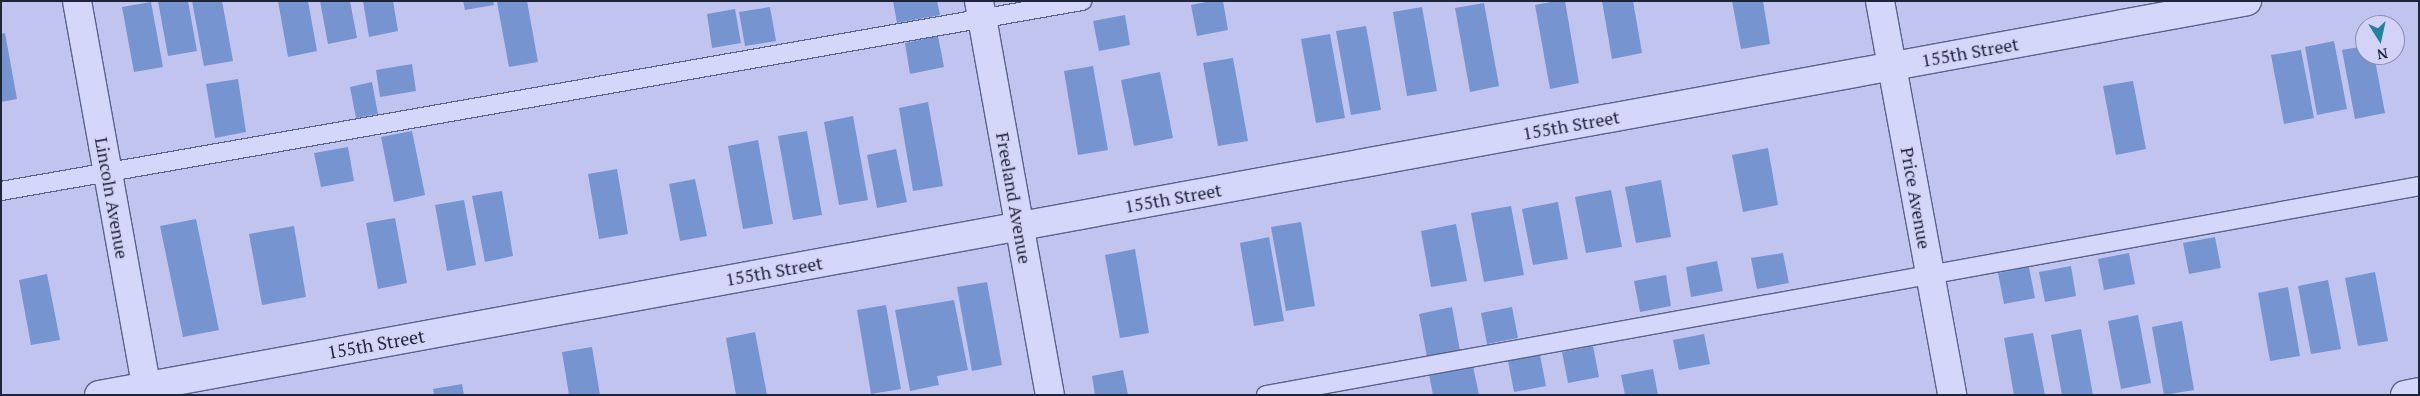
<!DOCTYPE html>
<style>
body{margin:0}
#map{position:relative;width:2420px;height:396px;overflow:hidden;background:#c2c4f0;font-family:"PT Serif",serif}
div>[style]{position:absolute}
.building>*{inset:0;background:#7694d0}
.roads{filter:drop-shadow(1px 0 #58638b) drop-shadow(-1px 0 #58638b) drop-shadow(0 1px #58638b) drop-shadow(0 -1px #58638b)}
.lane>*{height:18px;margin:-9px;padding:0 9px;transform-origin:9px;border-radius:9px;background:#d5d7fa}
.street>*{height:28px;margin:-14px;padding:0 14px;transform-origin:14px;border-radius:14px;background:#d5d7fa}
span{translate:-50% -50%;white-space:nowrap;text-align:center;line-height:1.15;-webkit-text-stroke:4px #d2d3f7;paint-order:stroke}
.street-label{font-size:18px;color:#1d253a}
.frame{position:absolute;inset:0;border:2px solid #1d253a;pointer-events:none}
.north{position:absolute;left:2355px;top:15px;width:50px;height:50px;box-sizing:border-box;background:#d2d3f7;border:1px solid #8a8dab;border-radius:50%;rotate:170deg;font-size:14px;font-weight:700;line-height:20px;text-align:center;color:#1d253a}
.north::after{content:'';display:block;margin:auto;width:18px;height:22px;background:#25809c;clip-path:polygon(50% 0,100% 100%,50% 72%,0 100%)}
</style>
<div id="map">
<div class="building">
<div style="clip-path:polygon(158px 1px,188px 1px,197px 51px,168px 56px)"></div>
<div style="clip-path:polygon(192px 1px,222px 1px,233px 61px,204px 66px)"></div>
<div style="clip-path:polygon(278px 1px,308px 1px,317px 51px,288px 57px)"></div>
<div style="clip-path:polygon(320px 1px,350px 1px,357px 38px,328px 44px)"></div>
<div style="clip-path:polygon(363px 1px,393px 1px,398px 31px,369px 37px)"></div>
<div style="clip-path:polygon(463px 1px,493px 1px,494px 5px,465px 10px)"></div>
<div style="clip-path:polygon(527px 1px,538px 62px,509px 67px,497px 2px)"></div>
<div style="clip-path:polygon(893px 1px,937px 1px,940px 15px,897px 23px)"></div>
<div style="clip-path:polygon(1211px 1px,1223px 1px,1228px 30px,1197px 36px,1191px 5px)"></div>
<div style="clip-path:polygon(1556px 1px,1565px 1px,1579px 83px,1550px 89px,1535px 5px)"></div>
<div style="clip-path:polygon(1602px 1px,1633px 1px,1642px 53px,1612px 59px)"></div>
<div style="clip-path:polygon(1732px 1px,1763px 1px,1770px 44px,1741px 49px)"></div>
<div style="clip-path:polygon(151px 2px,163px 67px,134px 72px,122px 7px)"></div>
<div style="clip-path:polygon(1484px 3px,1499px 86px,1470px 92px,1455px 8px)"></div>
<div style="clip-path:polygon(770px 7px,776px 41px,745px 46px,739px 12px)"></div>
<div style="clip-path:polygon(1422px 7px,1437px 91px,1407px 96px,1393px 12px)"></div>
<div style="clip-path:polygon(735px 9px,741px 43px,712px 48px,707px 14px)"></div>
<div style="clip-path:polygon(1125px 15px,1130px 45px,1099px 51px,1093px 21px)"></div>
<div style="clip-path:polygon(1366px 26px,1381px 110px,1351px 115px,1336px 31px)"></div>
<div style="clip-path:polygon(5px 33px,17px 99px,1px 102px,1px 34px)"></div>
<div style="clip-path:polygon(1330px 34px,1345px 118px,1316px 123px,1301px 39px)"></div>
<div style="clip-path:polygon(938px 36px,944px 67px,910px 74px,905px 43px)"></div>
<div style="clip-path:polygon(2334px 41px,2347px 109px,2317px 115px,2305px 47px)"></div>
<div style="clip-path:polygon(2365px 46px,2365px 55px,2374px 55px,2385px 113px,2355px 119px,2342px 50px)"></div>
<div style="clip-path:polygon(2301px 50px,2314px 118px,2284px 124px,2271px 55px)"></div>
<div style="clip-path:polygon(1233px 58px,1248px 141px,1218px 146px,1203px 63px)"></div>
<div style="clip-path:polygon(412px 64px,416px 91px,380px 97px,376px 70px)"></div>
<div style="clip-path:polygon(1093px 66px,1108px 150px,1078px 155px,1064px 71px)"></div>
<div style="clip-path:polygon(1160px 72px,1173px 138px,1134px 146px,1121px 80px)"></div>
<div style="clip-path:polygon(238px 79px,246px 132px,215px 138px,206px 84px)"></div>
<div style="clip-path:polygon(2133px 81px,2146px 149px,2116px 155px,2103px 86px)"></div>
<div style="clip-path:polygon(372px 82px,378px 114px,356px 118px,350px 87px)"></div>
<div style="clip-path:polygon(928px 102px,943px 186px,913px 191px,899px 108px)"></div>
<div style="clip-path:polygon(853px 116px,868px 200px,839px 205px,824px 122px)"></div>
<div style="clip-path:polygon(412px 131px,425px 195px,394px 202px,381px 137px)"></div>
<div style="clip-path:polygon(807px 131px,822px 215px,793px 220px,778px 136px)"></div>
<div style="clip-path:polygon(758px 140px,773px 224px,743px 229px,728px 146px)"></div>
<div style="clip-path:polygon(348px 147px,354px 181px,321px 187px,314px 153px)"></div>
<div style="clip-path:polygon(1768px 148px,1778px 205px,1743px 212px,1732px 155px)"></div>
<div style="clip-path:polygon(896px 149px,907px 202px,877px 208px,867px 155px)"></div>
<div style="clip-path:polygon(617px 169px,628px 234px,599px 239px,588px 174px)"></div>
<div style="clip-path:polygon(695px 179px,707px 236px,680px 241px,669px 184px)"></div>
<div style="clip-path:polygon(1661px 180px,1671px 237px,1636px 243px,1625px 187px)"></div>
<div style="clip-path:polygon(1611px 190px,1622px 247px,1586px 253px,1575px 197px)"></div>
<div style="clip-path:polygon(502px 191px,513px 256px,485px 262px,472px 196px)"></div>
<div style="clip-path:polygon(464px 200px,476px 265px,447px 271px,435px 205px)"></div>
<div style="clip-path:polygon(1558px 202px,1568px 259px,1533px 265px,1522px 209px)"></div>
<div style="clip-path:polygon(1511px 206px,1524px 275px,1484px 282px,1471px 213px)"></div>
<div style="clip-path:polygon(395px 218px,407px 283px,378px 289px,366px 223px)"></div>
<div style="clip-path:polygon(196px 219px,219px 330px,183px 337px,160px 226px)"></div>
<div style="clip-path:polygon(1301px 222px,1315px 306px,1286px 311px,1271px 227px)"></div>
<div style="clip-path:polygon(1456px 224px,1467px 281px,1431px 287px,1421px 231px)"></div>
<div style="clip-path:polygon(294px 226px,306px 297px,262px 305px,249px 234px)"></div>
<div style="clip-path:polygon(1269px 237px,1284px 321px,1254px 326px,1240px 243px)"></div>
<div style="clip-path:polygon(2215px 237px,2221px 268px,2189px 274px,2183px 243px)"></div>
<div style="clip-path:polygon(1135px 249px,1149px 333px,1120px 338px,1105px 255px)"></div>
<div style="clip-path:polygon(1783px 253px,1789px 283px,1757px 289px,1751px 258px)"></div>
<div style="clip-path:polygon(2129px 253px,2135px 284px,2104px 290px,2098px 259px)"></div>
<div style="clip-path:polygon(1717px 261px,1723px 291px,1691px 297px,1686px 267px)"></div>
<div style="clip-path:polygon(2071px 266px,2076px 296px,2045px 302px,2039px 272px)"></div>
<div style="clip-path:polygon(2029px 267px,2035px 298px,2004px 304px,1998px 273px)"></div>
<div style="clip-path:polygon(2375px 272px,2388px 341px,2358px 346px,2345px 278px)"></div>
<div style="clip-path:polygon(47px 274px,60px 340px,31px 345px,19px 280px)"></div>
<div style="clip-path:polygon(1666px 275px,1671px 306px,1640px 312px,1634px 281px)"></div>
<div style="clip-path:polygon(2328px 280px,2341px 349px,2311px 354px,2298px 286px)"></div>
<div style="clip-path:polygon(987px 282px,1002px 365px,972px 371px,957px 287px)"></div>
<div style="clip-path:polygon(2288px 287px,2300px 356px,2270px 361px,2258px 293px)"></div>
<div style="clip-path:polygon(954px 300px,968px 370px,937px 376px,939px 385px,910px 391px,895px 310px)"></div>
<div style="clip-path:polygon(886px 305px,901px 389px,871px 394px,857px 310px)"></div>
<div style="clip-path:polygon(1452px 307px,1460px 351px,1427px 357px,1419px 314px)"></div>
<div style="clip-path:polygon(1512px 307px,1518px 338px,1487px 344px,1481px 313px)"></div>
<div style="clip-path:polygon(2138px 315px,2151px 383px,2121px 389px,2108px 321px)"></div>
<div style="clip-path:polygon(2182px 321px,2194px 390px,2164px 395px,2152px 327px)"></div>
<div style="clip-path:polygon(2081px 329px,2093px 395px,2062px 395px,2051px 335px)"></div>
<div style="clip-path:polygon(755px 332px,767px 395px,736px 395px,726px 338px)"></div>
<div style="clip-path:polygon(2033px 333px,2045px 395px,2014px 395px,2004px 338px)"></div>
<div style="clip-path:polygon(1704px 334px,1710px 364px,1679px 370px,1673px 340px)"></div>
<div style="clip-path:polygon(1593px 346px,1599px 377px,1568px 383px,1562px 352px)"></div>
<div style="clip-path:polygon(592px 347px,600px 395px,569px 395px,562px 352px)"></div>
<div style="clip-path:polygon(1540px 355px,1546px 386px,1514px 392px,1508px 361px)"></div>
<div style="clip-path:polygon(1473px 366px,1479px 395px,1433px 395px,1429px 374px)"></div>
<div style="clip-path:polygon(1653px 369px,1658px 395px,1625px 395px,1621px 375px)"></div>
<div style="clip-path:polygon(1123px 370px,1128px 395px,1095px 395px,1092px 376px)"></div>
<div style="clip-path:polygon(462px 384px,464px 395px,434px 395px,433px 389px)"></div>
</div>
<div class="roads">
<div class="lane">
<div style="left:1px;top:191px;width:1098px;rotate:-9.97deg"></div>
<div style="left:1266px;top:395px;width:1172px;rotate:-10.27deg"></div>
</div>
<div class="street">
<div style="left:77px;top:1px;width:400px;rotate:79.8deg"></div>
<div style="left:979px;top:1px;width:400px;rotate:79.8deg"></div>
<div style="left:1880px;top:1px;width:401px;rotate:79.6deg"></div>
<div style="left:99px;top:395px;width:2184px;rotate:-10.39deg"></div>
<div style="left:2405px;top:395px;width:14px;rotate:-12deg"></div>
</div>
</div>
<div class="street-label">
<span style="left:1970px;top:52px;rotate:-10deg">155th Street</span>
<span style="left:1571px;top:125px;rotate:-10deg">155th Street</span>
<span style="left:112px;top:198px;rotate:80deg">Lincoln Avenue</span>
<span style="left:1014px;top:198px;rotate:80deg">Freeland Avenue</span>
<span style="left:1173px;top:198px;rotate:-10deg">155th Street</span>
<span style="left:1916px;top:198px;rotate:80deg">Price Avenue</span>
<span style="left:774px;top:271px;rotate:-10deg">155th Street</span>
<span style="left:376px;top:344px;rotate:-10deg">155th Street</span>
</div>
<div class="frame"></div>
<div class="north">N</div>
</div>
